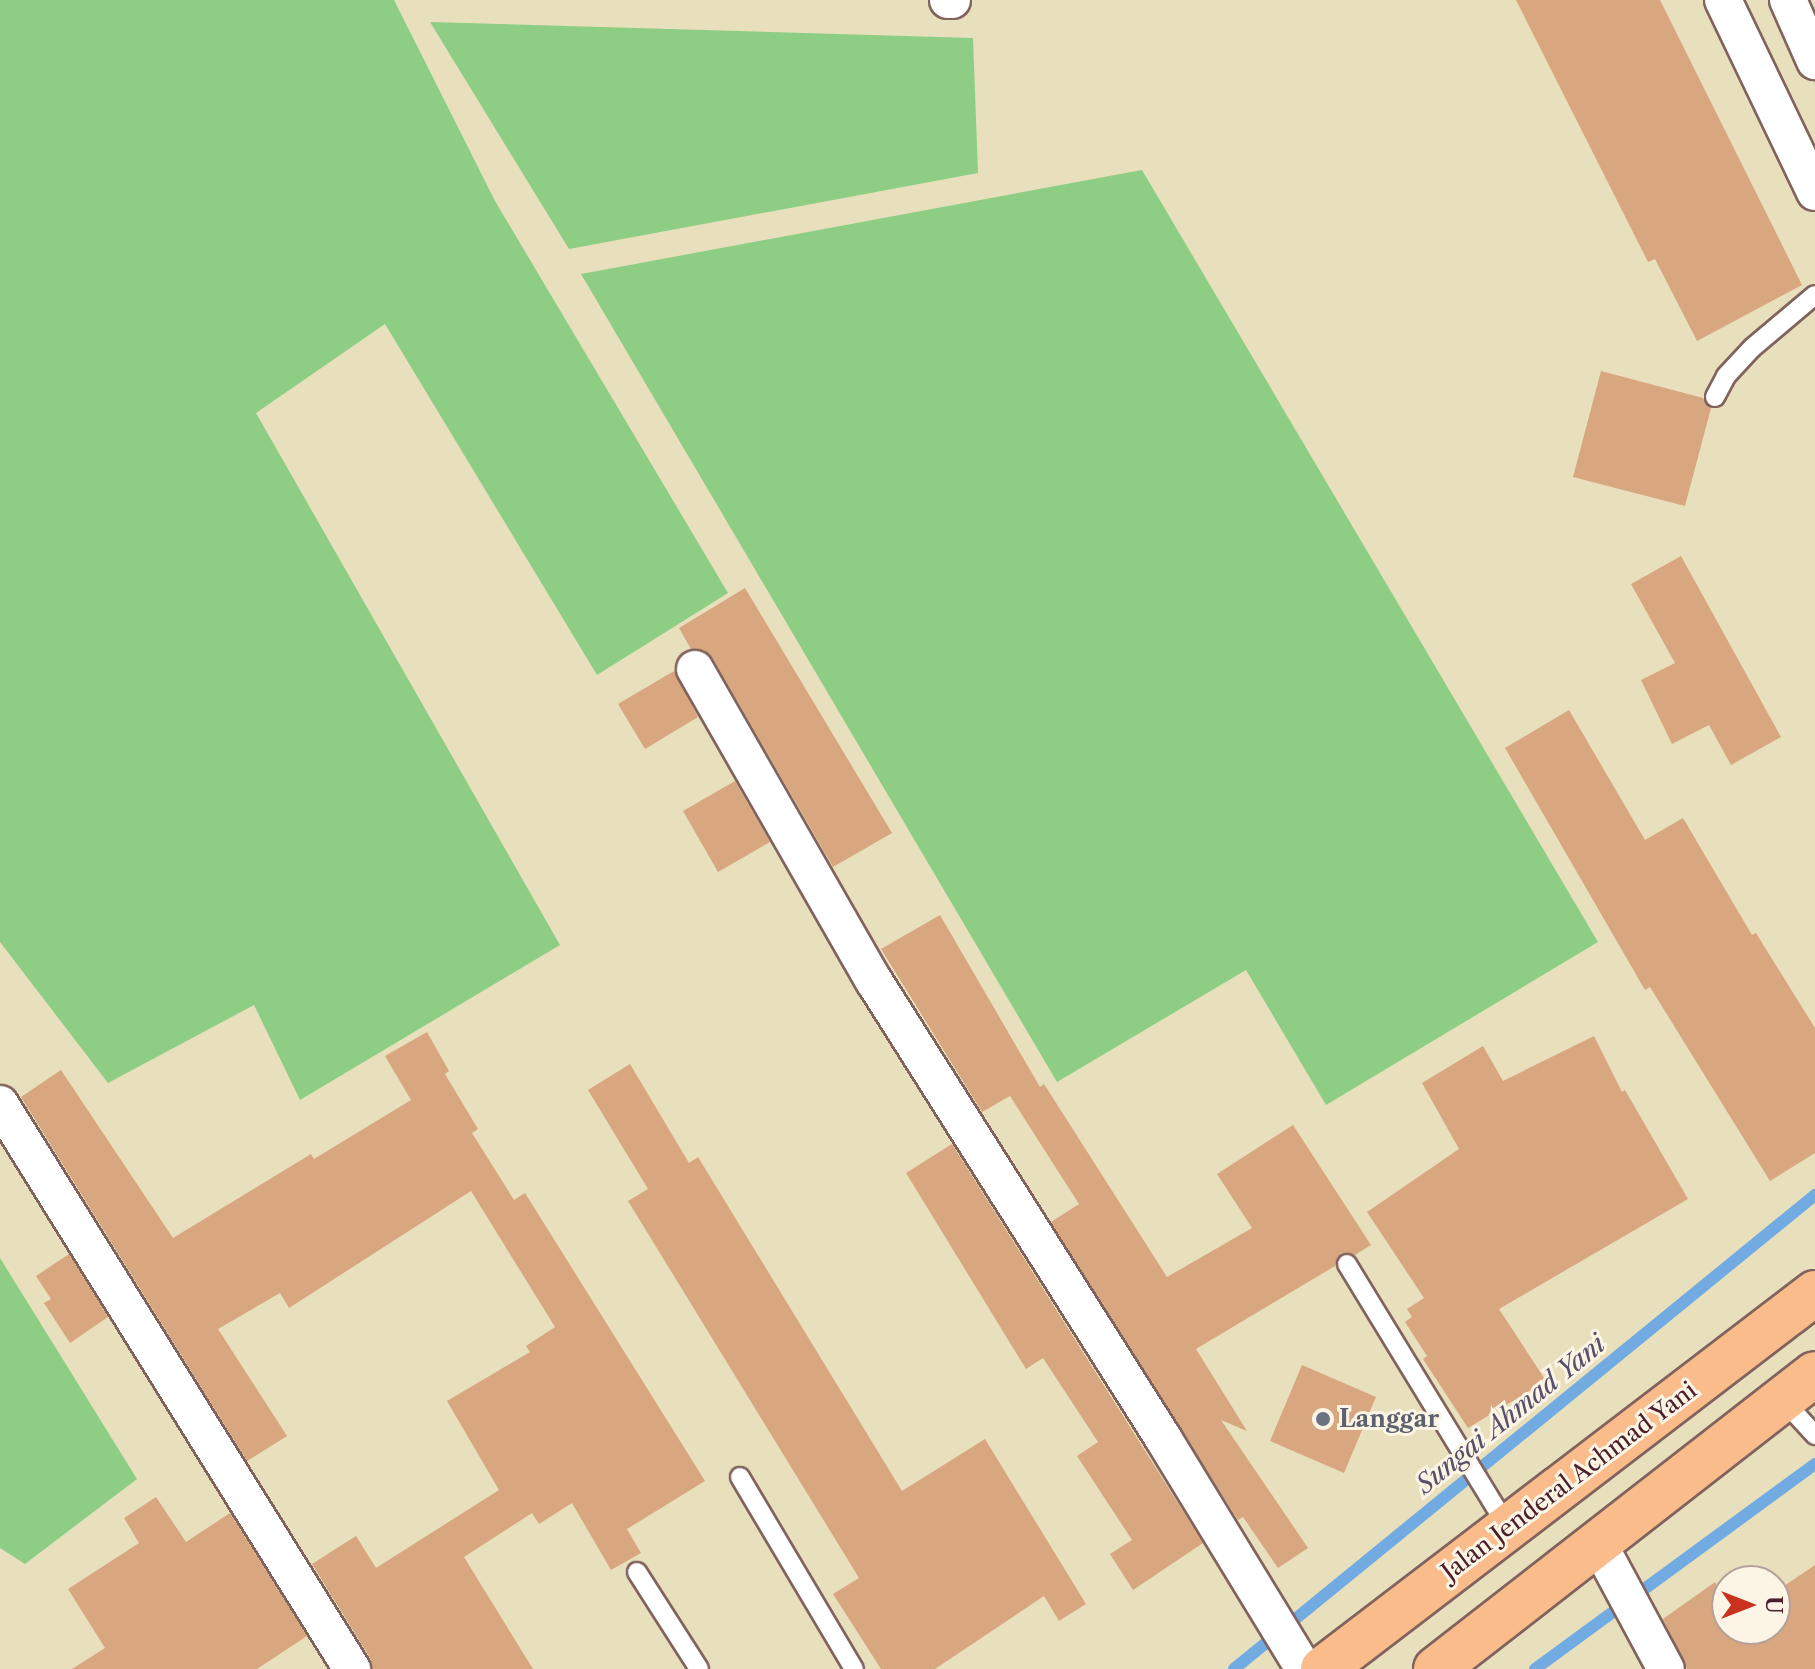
<!DOCTYPE html>
<style>
body{margin:0}
#map{position:relative;width:1815px;height:1669px;overflow:hidden;background:#e8e0bc;font-family:"Libre Caslon Text",serif}
div>[style]{position:absolute}
.green>*{inset:0;background:#8ece84}
.stream>*{height:12px;margin:-6px;padding:0 6px;transform-origin:6px;border-radius:6px;background:#72abe2}
.building>*{inset:0;background:#d8a67f}
.roads{filter:drop-shadow(2px 0 #81635e) drop-shadow(-2px 0 #81635e) drop-shadow(0 2px #81635e) drop-shadow(0 -2px #81635e)}
.service>*{height:18px;margin:-9px;padding:0 9px;transform-origin:9px;border-radius:9px;background:#fff}
.minor>*{height:36px;margin:-18px;padding:0 18px;transform-origin:18px;border-radius:18px;background:#fff}
.trunk>*{height:44px;margin:-22px;padding:0 22px;transform-origin:22px;border-radius:22px;background:#f9bc8a}
.dots>*{width:22px;height:22px;translate:-50% -50%;box-sizing:border-box;border:4px solid #fcf5e5;border-radius:50%}
span{translate:-50% -50%;white-space:nowrap;text-align:center;line-height:1.15;-webkit-text-stroke:6px #fcf5e5;paint-order:stroke}
.worship-label{font-size:24px;color:#5b616d;font-weight:700}
.left{translate:0 -50%;text-align:left}
.street-label{font-size:24px;color:#4a1f2b}
.water-label{font-size:26px;color:#58506b;font-style:italic}
.north{position:absolute;left:1711px;top:1565px;width:80px;height:80px;box-sizing:border-box;background:#fcf5e5;border:2px solid #b59f9b;border-radius:50%;rotate:90deg;font-size:22px;font-weight:700;line-height:32px;text-align:center;color:#4a1f2b}
.north::after{content:'';display:block;margin:auto;width:28px;height:36px;background:#c8321e;clip-path:polygon(50% 0,100% 100%,50% 72%,0 100%)}
</style>
<div id="map">
<div class="green">
<i style="clip-path:polygon(0 0,394px 0,495px 201px,728px 593px,597px 675px,385px 324px,256px 413px,560px 945px,300px 1100px,254px 1005px,108px 1083px,0 942px)"></i>
<i style="clip-path:polygon(430px 22px,973px 38px,978px 173px,569px 249px)"></i>
<i style="clip-path:polygon(1142px 170px,1598px 942px,1326px 1105px,1246px 970px,1057px 1082px,581px 274px)"></i>
<i style="clip-path:polygon(0 1258px,137px 1479px,25px 1564px,0 1548px)"></i>
</div>
<div class="stream">
<i style="left:1234px;top:1669px;width:750px;rotate:-39.21deg"></i>
<i style="left:1535px;top:1669px;width:347px;rotate:-36.2deg"></i>
</div>
<div class="building">
<i style="clip-path:polygon(1516px 0,1660px 0,1802px 285px,1697px 341px,1655px 259px,1648px 262px)"></i>
<i style="clip-path:polygon(1601px 371px,1703px 398px,1711px 408px,1685px 506px,1573px 477px)"></i>
<i style="clip-path:polygon(1681px 556px,1781px 737px,1731px 765px,1709px 725px,1672px 744px,1641px 680px,1675px 663px,1631px 584px)"></i>
<i style="clip-path:polygon(745px 588px,892px 833px,833px 867px,713px 659px,705px 651px,691px 649px,679px 628px)"></i>
<i style="clip-path:polygon(674px 671px,698px 717px,645px 749px,618px 704px)"></i>
<i style="clip-path:polygon(1569px 710px,1645px 840px,1683px 818px,1752px 935px,1756px 933px,1815px 1028px,1815px 1153px,1770px 1181px,1650px 987px,1645px 990px,1505px 748px)"></i>
<i style="clip-path:polygon(735px 781px,770px 842px,718px 872px,683px 811px)"></i>
<i style="clip-path:polygon(940px 915px,1040px 1087px,1044px 1084px,1167px 1277px,1252px 1228px,1217px 1174px,1293px 1125px,1371px 1245px,1355px 1255px,1341px 1253px,1335px 1266px,1196px 1349px,1247px 1431px,1221px 1420px,1308px 1548px,1278px 1568px,1243px 1517px,1238px 1520px,1051px 1222px,1079px 1204px,1010px 1096px,982px 1112px,881px 949px)"></i>
<i style="clip-path:polygon(427px 1032px,449px 1071px,445px 1074px,478px 1129px,472px 1133px,514px 1200px,525px 1193px,705px 1481px,627px 1529px,641px 1553px,611px 1570px,572px 1503px,539px 1524px,532px 1513px,464px 1557px,533px 1669px,373px 1669px,370px 1658px,312px 1564px,356px 1536px,376px 1568px,499px 1490px,447px 1401px,530px 1352px,526px 1346px,555px 1327px,471px 1191px,289px 1308px,280px 1293px,218px 1329px,287px 1436px,247px 1461px,21px 1097px,61px 1070px,173px 1238px,311px 1154px,314px 1159px,411px 1100px,385px 1056px)"></i>
<i style="clip-path:polygon(1594px 1036px,1622px 1092px,1625px 1090px,1688px 1199px,1499px 1309px,1546px 1381px,1468px 1428px,1423px 1359px,1427px 1356px,1405px 1322px,1412px 1317px,1407px 1309px,1424px 1298px,1367px 1212px,1459px 1149px,1422px 1083px,1483px 1046px,1503px 1081px)"></i>
<i style="clip-path:polygon(630px 1064px,689px 1163px,698px 1157px,902px 1491px,985px 1439px,1086px 1604px,1059px 1621px,1044px 1596px,935px 1669px,881px 1669px,833px 1594px,859px 1578px,628px 1201px,648px 1189px,588px 1090px)"></i>
<i style="clip-path:polygon(952px 1144px,1203px 1543px,1133px 1590px,1110px 1554px,1132px 1540px,1077px 1456px,1098px 1442px,1043px 1358px,1026px 1369px,906px 1173px)"></i>
<i style="clip-path:polygon(69px 1254px,108px 1317px,70px 1343px,44px 1303px,51px 1299px,36px 1276px)"></i>
<i style="clip-path:polygon(1302px 1365px,1376px 1397px,1344px 1473px,1270px 1441px)"></i>
<i style="clip-path:polygon(156px 1497px,186px 1542px,230px 1513px,307px 1636px,257px 1669px,72px 1669px,105px 1648px,68px 1589px,139px 1543px,124px 1518px)"></i>
<i style="clip-path:polygon(1815px 1565px,1815px 1669px,1687px 1669px,1663px 1619px,1715px 1582px,1727px 1600px,1727px 1629px,1775px 1629px,1775px 1592px)"></i>
</div>
<div class="roads">
<div class="service">
<i style="left:1715px;top:397px;width:24px;rotate:-62deg"></i>
<i style="left:1726px;top:376px;width:38px;rotate:-47deg"></i>
<i style="left:1752px;top:348px;width:82px;rotate:-40.1deg"></i>
<i style="left:1347px;top:1264px;width:309px;rotate:58.6deg"></i>
<i style="left:1782px;top:1399px;width:49px;rotate:47.5deg"></i>
<i style="left:740px;top:1477px;width:223px;rotate:59.3deg"></i>
<i style="left:637px;top:1572px;width:115px;rotate:57.4deg"></i>
</div>
<div class="minor">
<i style="left:948px;top:0;width:4px"></i>
<i style="left:1723px;top:0;width:213px;rotate:64.4deg"></i>
<i style="left:1788px;top:0;width:67px;rotate:66.1deg"></i>
<i style="left:695px;top:669px;width:360px;rotate:60.2deg"></i>
<i style="left:874px;top:981px;width:541px;rotate:57.69deg"></i>
<i style="left:1163px;top:1438px;width:271px;rotate:58.6deg"></i>
<i style="left:0;top:1104px;width:666px;rotate:58.08deg"></i>
<i style="left:1597px;top:1541px;width:145px;rotate:61.7deg"></i>
</div>
<div class="trunk">
<i style="left:1323px;top:1669px;width:619px;rotate:-37.39deg"></i>
<i style="left:1436px;top:1669px;width:480px;rotate:-37.9deg"></i>
</div>
</div>
<div class="dots">
<i style="left:1323px;top:1419px;background:#6b7280"></i>
</div>
<div class="worship-label">
<span class="left" style="left:1339px;top:1419px">Langgar</span>
</div>
<div class="street-label">
<span style="left:1569px;top:1481px;rotate:-37deg">Jalan Jenderal Achmad Yani</span>
</div>
<div class="water-label">
<span style="left:1511px;top:1415px;rotate:-39deg">Sungai Ahmad Yani</span>
</div>
<div class="north">U</div>
</div>
